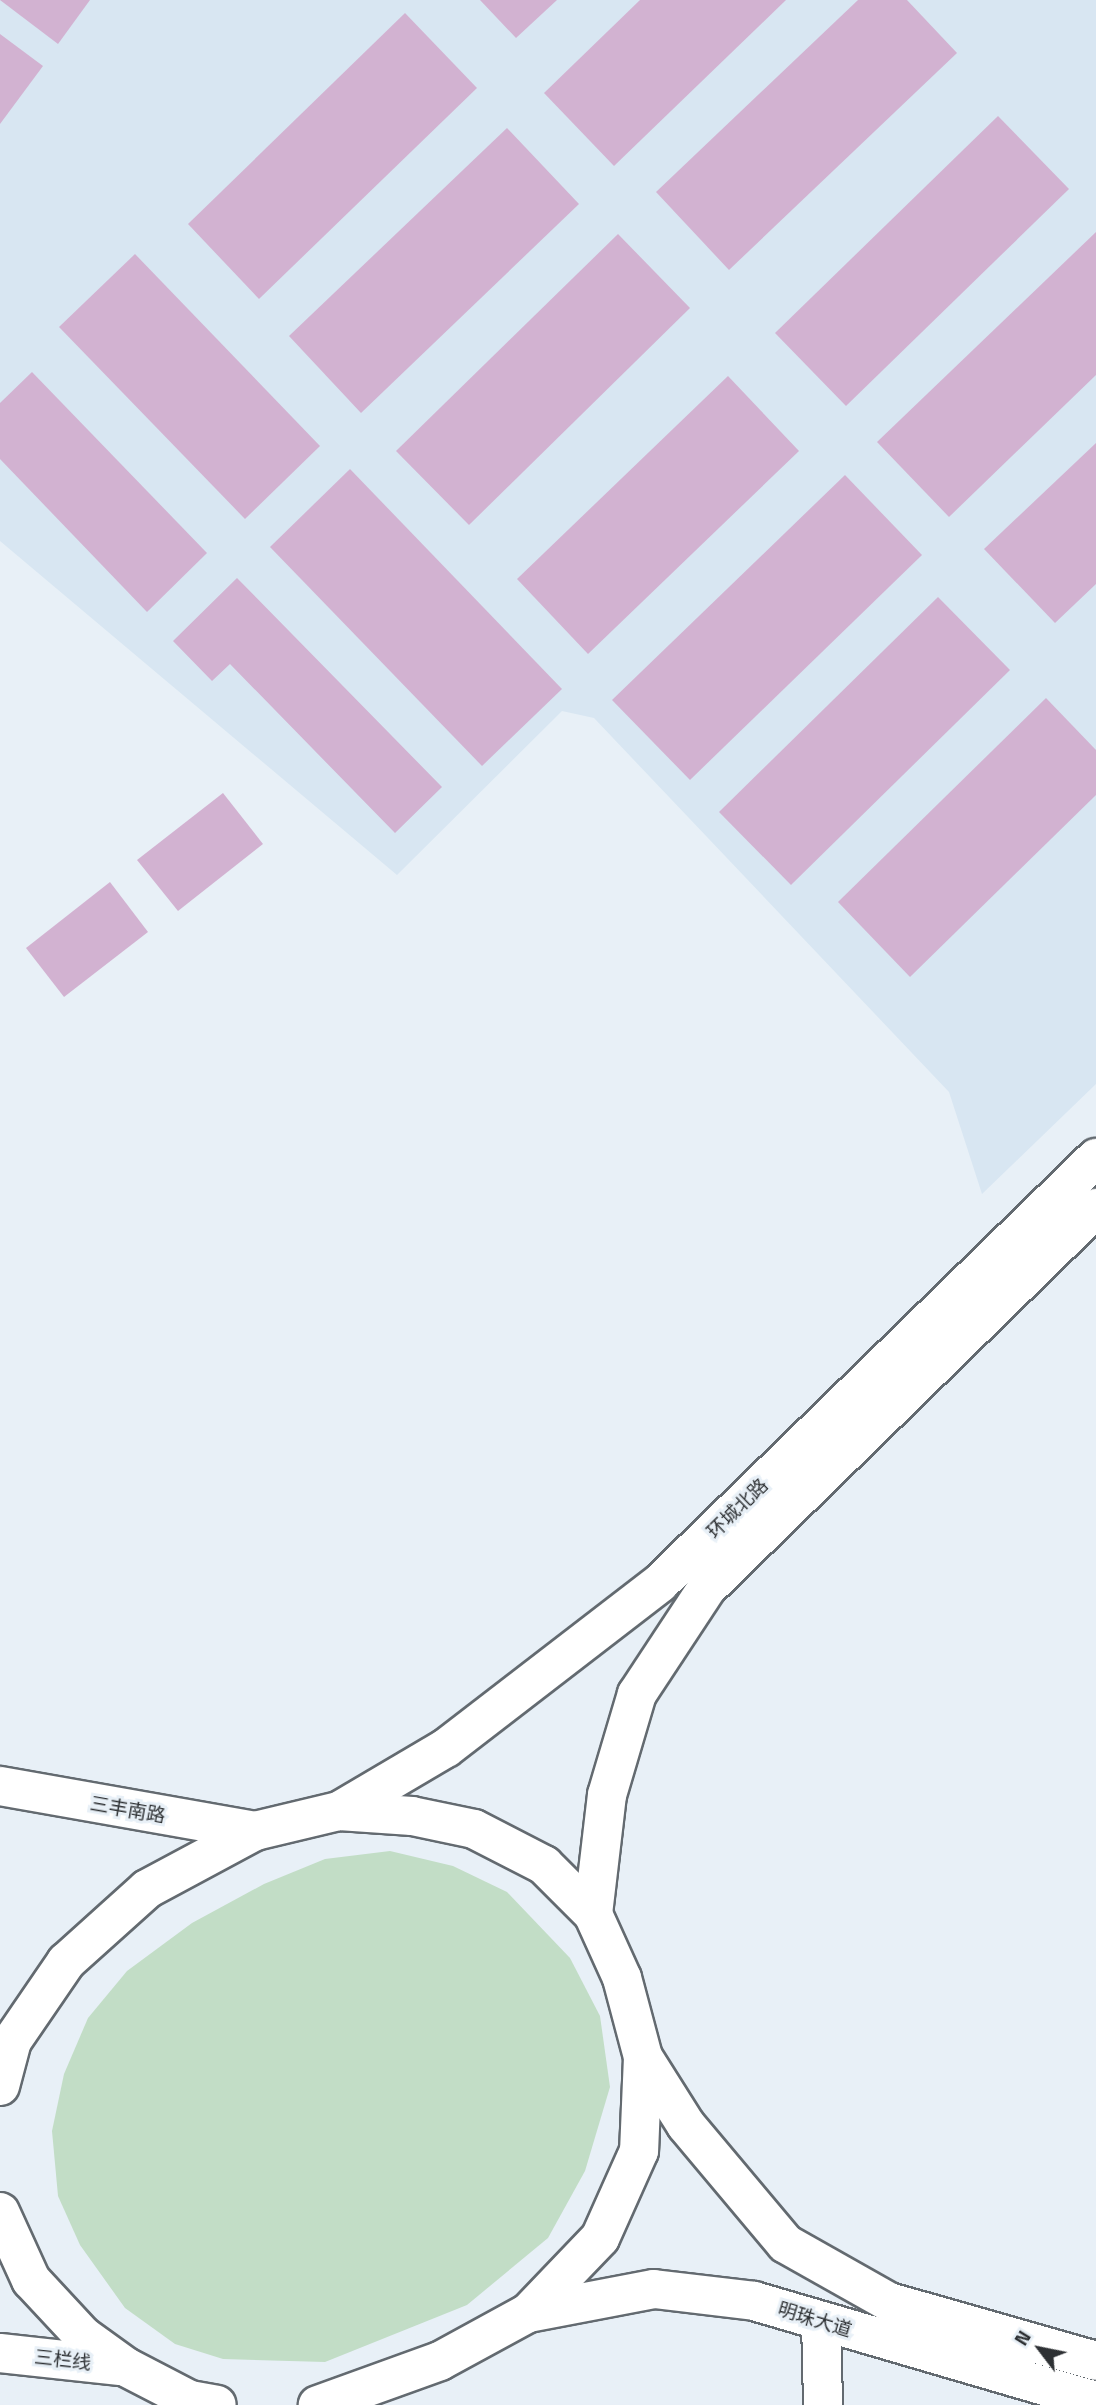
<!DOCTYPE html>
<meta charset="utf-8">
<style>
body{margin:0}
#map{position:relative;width:1096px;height:2405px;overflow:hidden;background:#e8f0f7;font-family:"Titillium Web","Noto Sans SC",sans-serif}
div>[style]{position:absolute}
.built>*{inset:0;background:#d8e6f2}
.green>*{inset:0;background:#c2ddc6}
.building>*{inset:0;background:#d2b2d1}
.roads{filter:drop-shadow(2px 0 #636a70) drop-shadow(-2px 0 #636a70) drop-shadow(0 2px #636a70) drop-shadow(0 -2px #636a70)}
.minor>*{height:38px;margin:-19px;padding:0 19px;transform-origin:19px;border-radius:19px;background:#fff}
.major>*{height:38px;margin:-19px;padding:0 19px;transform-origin:19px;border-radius:19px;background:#fff}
span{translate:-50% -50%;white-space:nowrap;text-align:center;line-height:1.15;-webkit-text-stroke:6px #e8f0f7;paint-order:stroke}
.street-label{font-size:19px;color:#2e3134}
.north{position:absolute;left:1005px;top:2314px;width:70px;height:70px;-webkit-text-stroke:5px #e8f0f7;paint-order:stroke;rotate:302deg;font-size:19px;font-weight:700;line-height:28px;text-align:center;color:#2e3134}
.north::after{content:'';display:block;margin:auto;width:24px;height:32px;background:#2e3134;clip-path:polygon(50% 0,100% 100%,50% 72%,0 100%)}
</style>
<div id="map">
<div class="built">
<i style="clip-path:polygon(0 0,1096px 0,1096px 1084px,982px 1194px,949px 1092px,594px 718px,562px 711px,397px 875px,0 541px)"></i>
</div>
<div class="green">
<i style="clip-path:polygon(390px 1851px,453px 1866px,507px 1892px,570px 1958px,600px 2016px,610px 2087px,585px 2171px,548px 2238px,467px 2305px,325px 2362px,223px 2359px,175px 2344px,125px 2308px,80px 2245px,58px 2196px,52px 2131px,64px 2074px,88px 2018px,127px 1971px,192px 1923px,264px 1884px,325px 1859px)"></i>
</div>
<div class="building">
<i style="clip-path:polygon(0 0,90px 0,58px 44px)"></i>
<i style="clip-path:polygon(480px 0,557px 0,516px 38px)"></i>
<i style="clip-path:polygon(640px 0,786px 0,614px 166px,544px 93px)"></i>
<i style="clip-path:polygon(858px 0,907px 0,957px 53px,729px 270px,656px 192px)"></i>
<i style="clip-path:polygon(405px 13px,477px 88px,259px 299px,188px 224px)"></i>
<i style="clip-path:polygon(0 34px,43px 66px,0 124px)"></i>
<i style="clip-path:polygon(998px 116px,1069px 189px,846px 406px,775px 333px)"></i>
<i style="clip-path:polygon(507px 128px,579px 204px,361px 413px,289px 336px)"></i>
<i style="clip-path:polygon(1096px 232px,1096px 375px,949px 517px,877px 442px)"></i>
<i style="clip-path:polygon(618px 234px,690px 308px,469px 525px,396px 451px)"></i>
<i style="clip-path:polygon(135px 254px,320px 446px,245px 519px,59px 327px)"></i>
<i style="clip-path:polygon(32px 372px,207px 553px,147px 612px,0 459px,0 403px)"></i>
<i style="clip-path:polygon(728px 376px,799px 451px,588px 654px,517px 579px)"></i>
<i style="clip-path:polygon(1096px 443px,1096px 584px,1055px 623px,984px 549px)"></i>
<i style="clip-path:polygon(350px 469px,562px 689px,482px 766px,270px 547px)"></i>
<i style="clip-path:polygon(845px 475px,922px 555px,690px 780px,612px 700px)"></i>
<i style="clip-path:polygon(237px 578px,442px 787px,395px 833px,230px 664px,212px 681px,173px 641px)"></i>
<i style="clip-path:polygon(938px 597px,1010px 670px,791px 885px,719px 812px)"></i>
<i style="clip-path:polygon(1046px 698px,1096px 750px,1096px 795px,910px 977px,838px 902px)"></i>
<i style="clip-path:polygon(223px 793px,263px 844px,178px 911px,137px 860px)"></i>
<i style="clip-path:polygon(110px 882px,148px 932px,64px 997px,26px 948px)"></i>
</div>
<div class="roads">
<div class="minor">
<i style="left:821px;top:2321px;width:84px;rotate:88.6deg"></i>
</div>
<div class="major">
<i style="left:0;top:1786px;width:259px;rotate:10deg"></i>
<i style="left:339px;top:1811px;width:124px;rotate:-30.5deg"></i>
<i style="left:446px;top:1748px;width:270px;rotate:-37.6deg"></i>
<i style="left:660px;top:1583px;width:609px;rotate:-44.27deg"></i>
<i style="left:593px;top:1914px;width:120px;rotate:-83.3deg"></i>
<i style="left:607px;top:1795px;width:105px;rotate:-73.5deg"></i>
<i style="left:637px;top:1694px;width:127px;rotate:-56.6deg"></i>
<i style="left:707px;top:1588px;width:544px;rotate:-44.33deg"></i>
<i style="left:643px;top:2057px;width:80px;rotate:57.7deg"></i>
<i style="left:686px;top:2125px;width:155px;rotate:50deg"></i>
<i style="left:786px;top:2244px;width:118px;rotate:29.4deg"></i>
<i style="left:889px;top:2302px;width:215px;rotate:15.9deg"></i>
<i style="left:0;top:2086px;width:47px;rotate:-75.1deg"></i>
<i style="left:12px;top:2041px;width:96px;rotate:-55.6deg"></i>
<i style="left:66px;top:1962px;width:109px;rotate:-42deg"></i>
<i style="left:147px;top:1889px;width:123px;rotate:-28.2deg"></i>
<i style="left:255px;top:1831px;width:86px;rotate:-13.4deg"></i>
<i style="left:339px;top:1811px;width:73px;rotate:3.9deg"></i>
<i style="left:412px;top:1816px;width:63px;rotate:11.8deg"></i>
<i style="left:474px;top:1829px;width:79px;rotate:27.2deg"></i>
<i style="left:544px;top:1865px;width:69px;rotate:45deg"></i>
<i style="left:593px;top:1914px;width:70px;rotate:65.6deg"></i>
<i style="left:622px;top:1978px;width:82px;rotate:75.1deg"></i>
<i style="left:643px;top:2057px;width:94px;rotate:92.4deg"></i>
<i style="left:639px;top:2151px;width:95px;rotate:114.1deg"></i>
<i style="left:600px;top:2238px;width:104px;rotate:133.8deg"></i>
<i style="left:528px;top:2313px;width:100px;rotate:151.4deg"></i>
<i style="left:440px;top:2361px;width:130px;rotate:160.2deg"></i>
<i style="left:0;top:2212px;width:75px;rotate:65.5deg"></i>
<i style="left:31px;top:2280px;width:76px;rotate:47.1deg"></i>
<i style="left:83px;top:2336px;width:53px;rotate:35.8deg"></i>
<i style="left:126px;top:2367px;width:72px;rotate:27.3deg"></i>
<i style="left:190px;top:2400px;width:27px;rotate:10deg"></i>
<i style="left:528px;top:2313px;width:128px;rotate:-10.8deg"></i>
<i style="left:654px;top:2289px;width:101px;rotate:6.8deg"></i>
<i style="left:754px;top:2301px;width:356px;rotate:16.3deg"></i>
<i style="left:0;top:2353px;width:121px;rotate:6.2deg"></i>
</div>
</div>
<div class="street-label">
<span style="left:737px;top:1508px;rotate:-44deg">环城北路</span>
<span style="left:128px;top:1809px;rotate:10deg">三丰南路</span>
<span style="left:815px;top:2319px;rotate:17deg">明珠大道</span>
<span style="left:63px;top:2359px;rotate:6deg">三栏线</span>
</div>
<div class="north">N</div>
</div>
